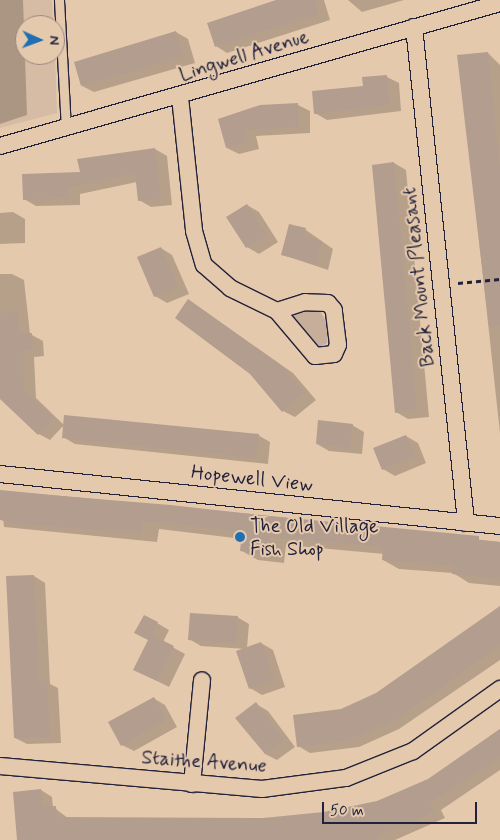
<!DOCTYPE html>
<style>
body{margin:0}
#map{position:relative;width:500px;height:840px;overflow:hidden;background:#e5c9ad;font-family:Mynerve,sans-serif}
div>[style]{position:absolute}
.built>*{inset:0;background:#d6bca4}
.green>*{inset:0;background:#c6ae9a}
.shadow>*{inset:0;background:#0003}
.building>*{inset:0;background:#b29d8f}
.path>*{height:3px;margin-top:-1.5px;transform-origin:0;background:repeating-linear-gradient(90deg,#22223b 0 5px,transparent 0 9px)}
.roads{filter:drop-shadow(1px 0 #22223b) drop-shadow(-1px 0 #22223b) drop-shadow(0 1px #22223b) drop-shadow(0 -1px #22223b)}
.service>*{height:9px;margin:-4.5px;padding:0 4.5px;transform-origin:4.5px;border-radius:4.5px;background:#e5c9ad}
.minor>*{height:16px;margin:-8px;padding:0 8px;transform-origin:8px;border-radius:8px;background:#e5c9ad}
.dots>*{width:14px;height:14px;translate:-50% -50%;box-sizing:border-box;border:2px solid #e5c9ad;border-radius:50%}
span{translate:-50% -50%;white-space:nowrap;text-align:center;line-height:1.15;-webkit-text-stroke:4px #e5c9ad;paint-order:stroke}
.street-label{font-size:20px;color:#22223b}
.poi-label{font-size:20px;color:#22223b}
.left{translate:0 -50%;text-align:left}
.north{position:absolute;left:15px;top:15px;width:50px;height:50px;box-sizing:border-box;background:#e5c9ad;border:1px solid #97867f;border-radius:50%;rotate:92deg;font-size:14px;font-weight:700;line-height:20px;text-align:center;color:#22223b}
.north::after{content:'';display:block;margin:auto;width:18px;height:22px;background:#1f6fb2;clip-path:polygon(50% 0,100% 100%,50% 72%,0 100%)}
.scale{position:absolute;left:322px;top:802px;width:155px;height:22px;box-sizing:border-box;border:2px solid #22223b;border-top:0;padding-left:6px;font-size:15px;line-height:18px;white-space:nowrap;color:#22223b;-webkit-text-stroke:4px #e5c9ad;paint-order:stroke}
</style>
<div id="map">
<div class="built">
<i style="clip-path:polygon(0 0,52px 0,53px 25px,25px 25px,25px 55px,55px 55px,57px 113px,0 128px)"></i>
</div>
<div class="green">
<i style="clip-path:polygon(319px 309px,329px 327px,327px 343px,320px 347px,292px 315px)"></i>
</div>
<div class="shadow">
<i style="clip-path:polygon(0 0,23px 0,27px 115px,0 124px)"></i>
<i style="clip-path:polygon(284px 0,324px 0,330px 20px,227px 53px,216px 46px)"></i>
<i style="clip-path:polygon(348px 0,404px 0,362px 12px)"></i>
<i style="clip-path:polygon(176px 32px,188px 39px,195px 63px,94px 92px,82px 86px)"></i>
<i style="clip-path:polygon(488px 53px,500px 65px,500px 433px,459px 56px)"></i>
<i style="clip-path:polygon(387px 77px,399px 83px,401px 111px,327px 120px,315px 113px)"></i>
<i style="clip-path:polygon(298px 105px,310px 111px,310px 133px,256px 136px,259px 149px,239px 154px,227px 148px,219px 119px)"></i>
<i style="clip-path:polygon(155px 149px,167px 156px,172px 205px,151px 207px,139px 200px,137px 182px,80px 194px,80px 205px,36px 206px,24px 199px,82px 173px,79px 160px)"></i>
<i style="clip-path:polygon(394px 163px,406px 170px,429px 417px,408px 419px,396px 412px)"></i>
<i style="clip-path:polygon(247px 205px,259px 212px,278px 242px,259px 254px,247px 247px,228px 218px)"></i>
<i style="clip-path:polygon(13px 212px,25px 219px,25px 243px,0 244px,0 213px)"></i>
<i style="clip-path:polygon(290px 226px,306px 230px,333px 249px,328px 270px,283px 255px)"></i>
<i style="clip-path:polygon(161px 248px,172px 255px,189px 294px,167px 303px,155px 296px)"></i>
<i style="clip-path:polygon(0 274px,12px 274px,24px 280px,30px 334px,43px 341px,44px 356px,34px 357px,36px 398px,64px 425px,258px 435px,270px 442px,268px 464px,75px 444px,63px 437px,64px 425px,50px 440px,39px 434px,0 397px)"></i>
<i style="clip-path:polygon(189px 301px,293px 373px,316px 400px,295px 417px,283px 411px)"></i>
<i style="clip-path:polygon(352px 425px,364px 432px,362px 454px,329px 451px,317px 444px)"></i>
<i style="clip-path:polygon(406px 436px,418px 443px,426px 463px,395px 476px,383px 469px)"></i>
<i style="clip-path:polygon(0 491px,171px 505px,500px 542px,500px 586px,469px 583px,453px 573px,399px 569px,383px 560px,384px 554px,286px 545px,284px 563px,258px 560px,242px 551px,243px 539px,159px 529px,157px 542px,4px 527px)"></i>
<i style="clip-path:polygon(34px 576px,45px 583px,50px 684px,58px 688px,61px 743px,27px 744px,15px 738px)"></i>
<i style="clip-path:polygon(500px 607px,500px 660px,399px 729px,359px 747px,310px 753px,298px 746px,341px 710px,377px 695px)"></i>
<i style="clip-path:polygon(237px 617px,249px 624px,247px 648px,261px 643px,273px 650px,285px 687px,262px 695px,250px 688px,246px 649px,201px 646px,189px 639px)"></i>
<i style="clip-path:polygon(157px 623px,169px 630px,163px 642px,185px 654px,169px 687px,147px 676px,149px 640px)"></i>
<i style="clip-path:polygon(153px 698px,165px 705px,177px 727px,134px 751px,122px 745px)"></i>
<i style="clip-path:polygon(256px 704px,268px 711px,295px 747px,277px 760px,265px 754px)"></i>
<i style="clip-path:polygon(500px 729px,500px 770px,441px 810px,445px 818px,395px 840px,22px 840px,41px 790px,52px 797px,53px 807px,68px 818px,263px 819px,324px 813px,377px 802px,428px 780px)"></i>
</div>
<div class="building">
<i style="clip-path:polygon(276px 0,315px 0,318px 14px,215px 47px,207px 23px)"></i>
<i style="clip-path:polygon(176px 31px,183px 57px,81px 86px,74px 62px)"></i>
<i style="clip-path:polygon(488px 52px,500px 170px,500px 326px,489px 327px,457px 55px)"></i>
<i style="clip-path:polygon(387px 75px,389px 105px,314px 114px,312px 91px,363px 86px,362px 77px)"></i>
<i style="clip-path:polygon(298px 103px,299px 127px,245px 130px,248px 142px,226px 148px,218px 119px,260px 105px)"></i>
<i style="clip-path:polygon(155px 148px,161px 199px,138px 201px,135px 173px,68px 188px,68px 198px,23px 200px,22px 174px,80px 172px,77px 159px)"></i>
<i style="clip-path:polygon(394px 162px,417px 410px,395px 413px,372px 165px)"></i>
<i style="clip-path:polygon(247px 204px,267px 235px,246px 248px,226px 217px)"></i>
<i style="clip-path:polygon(289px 224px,306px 228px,304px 237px,322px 241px,316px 264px,281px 255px)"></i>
<i style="clip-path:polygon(161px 247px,178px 287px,154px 297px,137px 257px)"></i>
<i style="clip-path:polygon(188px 299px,281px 365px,305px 392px,282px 412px,250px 374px,175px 318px)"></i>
<i style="clip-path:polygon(18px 312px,19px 334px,32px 333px,33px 350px,23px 350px,24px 391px,54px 418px,38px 435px,0 399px,0 313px)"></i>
<i style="clip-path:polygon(64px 415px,259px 434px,256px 458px,62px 438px)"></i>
<i style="clip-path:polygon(318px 420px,353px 424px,350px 448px,316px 444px)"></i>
<i style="clip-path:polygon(406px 435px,415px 456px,382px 470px,373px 448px)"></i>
<i style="clip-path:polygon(0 490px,479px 536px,479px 540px,500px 542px,500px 579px,452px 574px,453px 566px,382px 560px,383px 547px,270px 537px,268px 554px,240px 551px,242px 532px,143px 521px,141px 533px,19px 524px,0 520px)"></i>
<i style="clip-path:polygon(34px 575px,39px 681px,47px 680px,50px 737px,14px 738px,6px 576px)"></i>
<i style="clip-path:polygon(500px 606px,500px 645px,450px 681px,397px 719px,346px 741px,297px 747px,293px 715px,341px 709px,376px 693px)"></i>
<i style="clip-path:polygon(190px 613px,238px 616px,236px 643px,188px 640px)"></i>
<i style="clip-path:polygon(144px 615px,158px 622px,152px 635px,174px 646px,157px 681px,133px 670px,148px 640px,134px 633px)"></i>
<i style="clip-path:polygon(261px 642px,274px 680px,249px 689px,236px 651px)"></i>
<i style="clip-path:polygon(154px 697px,166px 720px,121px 746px,108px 722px)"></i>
<i style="clip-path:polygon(256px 702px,284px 740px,265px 754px,235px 718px)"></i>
<i style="clip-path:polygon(500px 729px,500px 758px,430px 803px,434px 812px,378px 836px,379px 840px,17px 840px,13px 792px,41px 789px,43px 807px,56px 806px,57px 817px,263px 818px,324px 812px,377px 801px,428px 779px)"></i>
</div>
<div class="path">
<i style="left:458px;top:283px;width:42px;rotate:-5.4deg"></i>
</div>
<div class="roads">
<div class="service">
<i style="left:59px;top:0;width:128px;rotate:86.9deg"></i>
</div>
<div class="minor">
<i style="left:414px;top:27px;width:499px;rotate:84deg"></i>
<i style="left:180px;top:97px;width:135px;rotate:84deg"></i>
<i style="left:194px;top:231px;width:35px;rotate:74deg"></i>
<i style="left:204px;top:265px;width:35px;rotate:41deg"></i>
<i style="left:230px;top:288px;width:52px;rotate:26.1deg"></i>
<i style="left:277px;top:311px;width:59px;rotate:49.8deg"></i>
<i style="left:315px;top:356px;width:19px;rotate:-6deg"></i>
<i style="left:334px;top:354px;width:10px;rotate:-66deg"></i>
<i style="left:338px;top:345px;width:35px;rotate:-97deg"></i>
<i style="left:334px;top:310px;width:9px;rotate:-131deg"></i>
<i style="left:328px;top:303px;width:23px;rotate:-178deg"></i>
<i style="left:305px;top:302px;width:29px;rotate:162deg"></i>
<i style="left:0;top:146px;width:520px;rotate:-15.96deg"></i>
<i style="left:0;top:474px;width:503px;rotate:5.94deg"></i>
<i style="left:0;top:766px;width:263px;rotate:5deg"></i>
<i style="left:262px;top:789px;width:85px;rotate:-7.5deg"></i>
<i style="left:346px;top:778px;width:72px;rotate:-21.9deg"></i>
<i style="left:413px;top:751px;width:107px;rotate:-35.5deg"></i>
<i style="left:192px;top:784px;width:104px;rotate:-84.5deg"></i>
</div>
</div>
<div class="dots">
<i style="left:240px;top:537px;background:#1f6fb2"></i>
</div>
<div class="street-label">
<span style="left:244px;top:56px;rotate:-17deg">Lingwell Avenue</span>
<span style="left:419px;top:277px;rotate:-96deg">Back Mount Pleasant</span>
<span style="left:252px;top:479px;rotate:6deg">Hopewell View</span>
<span style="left:204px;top:762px;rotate:4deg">Staithe Avenue</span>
</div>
<div class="poi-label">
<span class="left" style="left:250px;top:538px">The Old Village<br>Fish Shop</span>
</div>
<div class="north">N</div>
<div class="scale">50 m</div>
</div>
